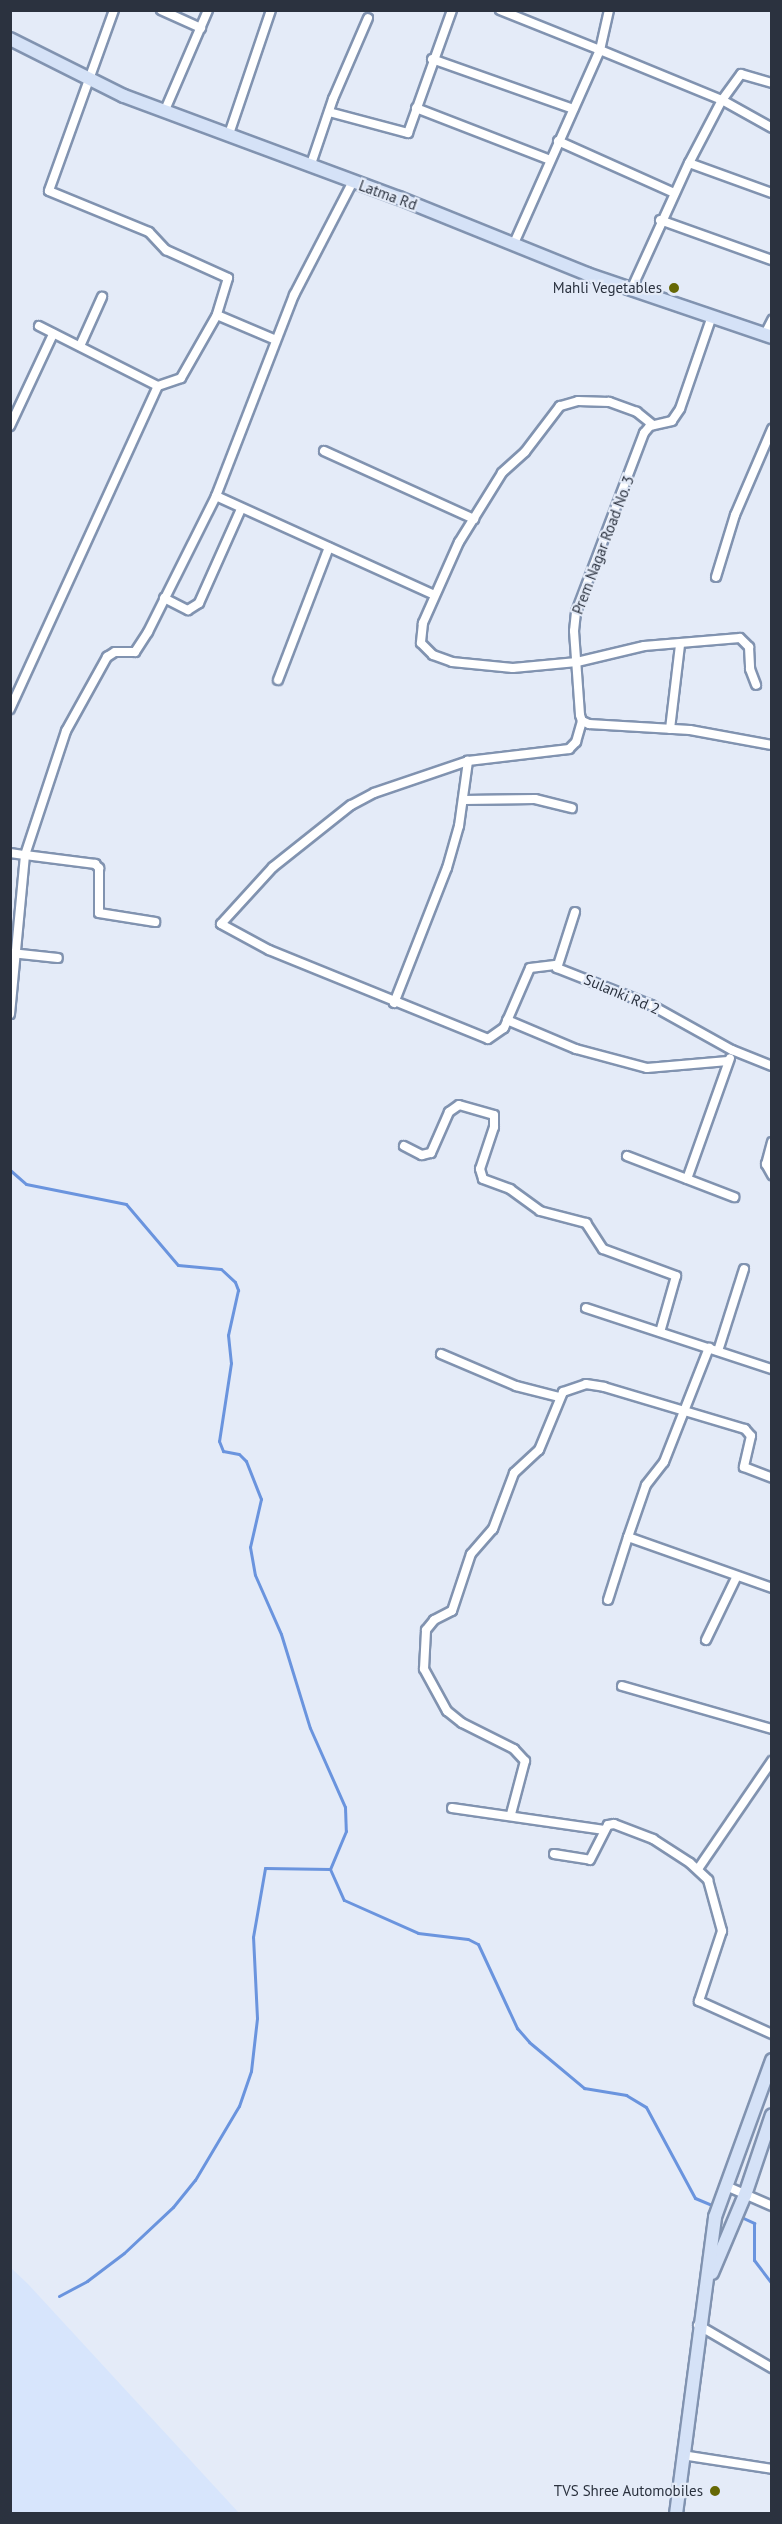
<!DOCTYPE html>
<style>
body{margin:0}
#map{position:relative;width:782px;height:2524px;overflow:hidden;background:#e4ebf8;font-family:"PT Sans",sans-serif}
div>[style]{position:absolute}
.built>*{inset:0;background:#d7e5fc}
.stream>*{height:3px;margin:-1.5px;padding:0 1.5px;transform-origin:1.5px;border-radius:1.5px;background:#6a94de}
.roads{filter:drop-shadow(2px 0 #8193b0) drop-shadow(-2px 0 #8193b0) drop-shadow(0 2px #8193b0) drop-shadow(0 -2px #8193b0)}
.street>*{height:8px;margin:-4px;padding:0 4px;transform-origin:4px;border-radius:4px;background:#fff}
.secondary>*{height:12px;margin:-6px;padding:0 6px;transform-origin:6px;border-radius:6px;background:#d5e2f7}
.dots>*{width:16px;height:16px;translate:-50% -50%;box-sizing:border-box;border:3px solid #e4ebf8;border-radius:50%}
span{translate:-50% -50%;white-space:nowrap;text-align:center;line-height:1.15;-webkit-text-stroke:4.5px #e4ebf8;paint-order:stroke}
.street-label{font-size:15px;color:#2b323f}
.poi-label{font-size:15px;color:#2b323f}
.right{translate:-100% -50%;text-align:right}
.frame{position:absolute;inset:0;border:12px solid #2b323f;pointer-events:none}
</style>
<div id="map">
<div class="built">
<i style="clip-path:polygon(11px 2268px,28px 2284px,239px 2513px,11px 2513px)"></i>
</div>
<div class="stream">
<i style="left:10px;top:1170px;width:21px;rotate:41deg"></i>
<i style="left:26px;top:1184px;width:102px;rotate:11.3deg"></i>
<i style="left:126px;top:1204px;width:80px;rotate:49.6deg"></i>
<i style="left:178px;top:1265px;width:43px;rotate:5.3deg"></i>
<i style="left:221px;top:1269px;width:19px;rotate:43deg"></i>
<i style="left:235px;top:1282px;width:9px;rotate:69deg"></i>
<i style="left:238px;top:1290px;width:46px;rotate:102.5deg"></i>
<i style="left:228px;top:1335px;width:28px;rotate:84deg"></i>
<i style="left:231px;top:1363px;width:79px;rotate:98.7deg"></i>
<i style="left:219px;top:1441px;width:11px;rotate:68deg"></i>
<i style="left:223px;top:1451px;width:16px;rotate:11deg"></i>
<i style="left:239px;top:1454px;width:10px;rotate:45deg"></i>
<i style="left:246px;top:1461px;width:41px;rotate:68.5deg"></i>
<i style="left:261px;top:1499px;width:49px;rotate:102.9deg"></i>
<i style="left:250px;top:1547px;width:28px;rotate:80deg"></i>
<i style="left:255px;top:1575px;width:64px;rotate:66.2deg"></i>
<i style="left:281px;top:1634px;width:98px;rotate:72.9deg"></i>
<i style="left:310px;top:1728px;width:86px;rotate:66.1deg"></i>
<i style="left:345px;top:1807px;width:24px;rotate:88deg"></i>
<i style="left:346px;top:1831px;width:41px;rotate:112.8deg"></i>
<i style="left:330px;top:1869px;width:34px;rotate:66deg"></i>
<i style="left:344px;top:1900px;width:81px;rotate:24deg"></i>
<i style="left:418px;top:1933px;width:50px;rotate:6.8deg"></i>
<i style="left:468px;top:1939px;width:11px;rotate:27deg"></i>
<i style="left:478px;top:1944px;width:93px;rotate:65.1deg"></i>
<i style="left:517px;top:2028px;width:18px;rotate:49deg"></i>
<i style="left:529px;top:2042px;width:72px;rotate:39.9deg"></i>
<i style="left:584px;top:2088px;width:43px;rotate:9.5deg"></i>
<i style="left:626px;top:2095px;width:23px;rotate:31deg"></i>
<i style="left:646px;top:2107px;width:103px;rotate:61.7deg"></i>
<i style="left:695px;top:2198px;width:23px;rotate:23deg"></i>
<i style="left:739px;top:2216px;width:17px;rotate:25deg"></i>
<i style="left:754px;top:2223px;width:37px;rotate:90deg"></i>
<i style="left:754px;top:2260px;width:30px;rotate:53deg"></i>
<i style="left:59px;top:2296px;width:32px;rotate:-28deg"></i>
<i style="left:87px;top:2281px;width:46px;rotate:-37.1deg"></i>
<i style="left:124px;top:2253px;width:67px;rotate:-43.2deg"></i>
<i style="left:173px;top:2207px;width:35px;rotate:-51deg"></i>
<i style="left:195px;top:2180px;width:86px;rotate:-59.3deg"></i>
<i style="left:239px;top:2106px;width:37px;rotate:-71deg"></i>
<i style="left:251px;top:2071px;width:53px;rotate:-83.5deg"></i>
<i style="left:257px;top:2018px;width:81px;rotate:-92.8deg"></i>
<i style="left:253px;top:1937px;width:70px;rotate:-80.1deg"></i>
<i style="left:265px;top:1868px;width:65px;rotate:0.9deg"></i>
</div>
<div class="roads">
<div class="street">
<i style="left:114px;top:10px;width:192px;rotate:109.8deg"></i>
<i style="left:49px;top:191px;width:108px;rotate:22.3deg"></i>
<i style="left:149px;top:232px;width:25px;rotate:47deg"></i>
<i style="left:166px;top:250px;width:68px;rotate:24.3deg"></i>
<i style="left:228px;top:278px;width:39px;rotate:107deg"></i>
<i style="left:161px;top:10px;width:44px;rotate:24.2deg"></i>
<i style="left:500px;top:10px;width:108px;rotate:21.8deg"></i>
<i style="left:600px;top:50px;width:211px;rotate:114deg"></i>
<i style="left:609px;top:10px;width:41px;rotate:102.7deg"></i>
<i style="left:600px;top:50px;width:132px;rotate:22.3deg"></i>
<i style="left:722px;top:100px;width:71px;rotate:117.6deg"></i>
<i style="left:689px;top:163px;width:88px;rotate:19.9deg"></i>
<i style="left:432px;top:59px;width:150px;rotate:19.5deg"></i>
<i style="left:772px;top:83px;width:32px;rotate:-164deg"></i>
<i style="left:741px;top:74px;width:32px;rotate:126deg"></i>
<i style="left:722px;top:100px;width:57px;rotate:29.2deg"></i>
<i style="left:416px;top:108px;width:144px;rotate:21.2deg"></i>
<i style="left:165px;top:110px;width:109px;rotate:-66.7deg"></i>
<i style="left:329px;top:112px;width:82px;rotate:14.9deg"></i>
<i style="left:408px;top:133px;width:131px;rotate:-70.3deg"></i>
<i style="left:229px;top:134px;width:131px;rotate:-71.3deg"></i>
<i style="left:558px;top:141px;width:127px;rotate:24.1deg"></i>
<i style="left:311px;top:164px;width:69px;rotate:-71.3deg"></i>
<i style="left:333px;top:99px;width:88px;rotate:-66.6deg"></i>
<i style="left:660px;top:220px;width:119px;rotate:19.7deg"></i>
<i style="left:631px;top:290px;width:140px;rotate:-65.5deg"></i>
<i style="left:712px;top:316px;width:98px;rotate:109deg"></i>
<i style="left:680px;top:409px;width:14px;rotate:124deg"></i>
<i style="left:672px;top:421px;width:23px;rotate:167deg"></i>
<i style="left:650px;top:426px;width:9px;rotate:131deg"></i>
<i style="left:644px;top:433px;width:191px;rotate:110.8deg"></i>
<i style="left:576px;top:612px;width:19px;rotate:96deg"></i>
<i style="left:574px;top:631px;width:84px;rotate:85.9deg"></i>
<i style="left:580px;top:715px;width:6px;rotate:72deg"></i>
<i style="left:582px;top:721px;width:8px;rotate:23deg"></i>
<i style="left:589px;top:724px;width:101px;rotate:3.4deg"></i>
<i style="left:690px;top:730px;width:83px;rotate:10.4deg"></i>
<i style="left:39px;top:326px;width:133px;rotate:26.8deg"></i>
<i style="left:158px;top:386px;width:24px;rotate:-19deg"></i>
<i style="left:181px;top:378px;width:73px;rotate:-60.3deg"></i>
<i style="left:217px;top:315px;width:64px;rotate:23deg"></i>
<i style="left:765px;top:334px;width:16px;rotate:-63deg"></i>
<i style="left:80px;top:346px;width:54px;rotate:-65.8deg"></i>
<i style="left:653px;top:425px;width:21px;rotate:-141deg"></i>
<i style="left:637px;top:412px;width:30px;rotate:-160deg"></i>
<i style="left:609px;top:402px;width:31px;rotate:-178deg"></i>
<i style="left:578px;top:401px;width:19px;rotate:164deg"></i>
<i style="left:560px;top:406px;width:58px;rotate:127.3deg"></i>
<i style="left:525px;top:452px;width:31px;rotate:138deg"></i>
<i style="left:502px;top:473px;width:81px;rotate:121.9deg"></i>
<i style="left:459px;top:542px;width:89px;rotate:114deg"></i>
<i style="left:423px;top:623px;width:20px;rotate:96deg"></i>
<i style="left:421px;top:643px;width:17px;rotate:45deg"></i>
<i style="left:433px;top:655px;width:20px;rotate:20deg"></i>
<i style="left:452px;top:662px;width:61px;rotate:5.6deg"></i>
<i style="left:513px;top:668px;width:64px;rotate:-5.4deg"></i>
<i style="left:577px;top:662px;width:69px;rotate:-13.4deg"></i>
<i style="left:644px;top:646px;width:96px;rotate:-4.8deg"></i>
<i style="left:740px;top:638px;width:13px;rotate:45deg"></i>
<i style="left:749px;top:647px;width:22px;rotate:87deg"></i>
<i style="left:750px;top:669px;width:17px;rotate:69deg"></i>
<i style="left:10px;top:426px;width:102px;rotate:-64.9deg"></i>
<i style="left:324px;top:451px;width:165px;rotate:24.4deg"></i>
<i style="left:216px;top:496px;width:239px;rotate:24.4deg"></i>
<i style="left:716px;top:577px;width:65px;rotate:-73deg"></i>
<i style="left:735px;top:515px;width:94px;rotate:-66.7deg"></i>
<i style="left:164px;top:598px;width:27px;rotate:27deg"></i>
<i style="left:188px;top:610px;width:13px;rotate:-32deg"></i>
<i style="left:199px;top:603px;width:103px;rotate:-65.9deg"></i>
<i style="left:278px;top:680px;width:142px;rotate:-69deg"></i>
<i style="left:10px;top:709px;width:355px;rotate:-65.4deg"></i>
<i style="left:670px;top:729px;width:85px;rotate:-83.2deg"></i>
<i style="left:468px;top:761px;width:99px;rotate:161.2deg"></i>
<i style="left:374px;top:793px;width:26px;rotate:152deg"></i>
<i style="left:351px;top:805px;width:100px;rotate:141.5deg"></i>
<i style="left:273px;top:867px;width:77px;rotate:132.4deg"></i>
<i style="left:221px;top:924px;width:55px;rotate:28.4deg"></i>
<i style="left:269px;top:950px;width:236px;rotate:22.1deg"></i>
<i style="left:488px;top:1039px;width:19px;rotate:-35deg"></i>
<i style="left:504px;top:1028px;width:65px;rotate:-66.6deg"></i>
<i style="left:530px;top:968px;width:25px;rotate:-7deg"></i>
<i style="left:464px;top:800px;width:71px;rotate:-0.8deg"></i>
<i style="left:535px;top:799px;width:38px;rotate:14deg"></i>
<i style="left:10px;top:853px;width:15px;rotate:8deg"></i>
<i style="left:25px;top:855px;width:131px;rotate:-71.7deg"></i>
<i style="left:66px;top:731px;width:85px;rotate:-61deg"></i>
<i style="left:107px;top:657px;width:9px;rotate:-32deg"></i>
<i style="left:115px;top:652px;width:20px"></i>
<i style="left:135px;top:652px;width:24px;rotate:-57deg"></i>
<i style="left:148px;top:632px;width:152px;rotate:-63.4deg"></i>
<i style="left:216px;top:496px;width:216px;rotate:-68.8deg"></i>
<i style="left:294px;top:295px;width:128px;rotate:-62.6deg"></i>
<i style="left:575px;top:912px;width:59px;rotate:107.8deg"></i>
<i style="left:557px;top:968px;width:101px;rotate:21.5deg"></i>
<i style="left:651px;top:1005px;width:93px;rotate:29.1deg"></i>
<i style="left:732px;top:1050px;width:43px;rotate:21.8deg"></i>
<i style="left:11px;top:953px;width:47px;rotate:6.1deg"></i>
<i style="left:394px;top:1003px;width:145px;rotate:-68.6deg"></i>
<i style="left:447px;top:868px;width:44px;rotate:-74.1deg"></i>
<i style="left:459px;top:826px;width:66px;rotate:-82.1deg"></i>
<i style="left:468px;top:761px;width:102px;rotate:-6.8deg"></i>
<i style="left:569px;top:749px;width:10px;rotate:-45deg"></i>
<i style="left:576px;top:742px;width:22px;rotate:-74deg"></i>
<i style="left:10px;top:1014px;width:160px;rotate:-84.6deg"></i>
<i style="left:25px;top:855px;width:71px;rotate:7.3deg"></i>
<i style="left:95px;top:864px;width:6px;rotate:45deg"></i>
<i style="left:99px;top:868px;width:45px;rotate:90deg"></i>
<i style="left:99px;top:913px;width:57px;rotate:9.1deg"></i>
<i style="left:507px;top:1020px;width:75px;rotate:22.8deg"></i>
<i style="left:576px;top:1049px;width:73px;rotate:15deg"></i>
<i style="left:647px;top:1068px;width:81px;rotate:-4.9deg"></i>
<i style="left:772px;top:1142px;width:23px;rotate:105deg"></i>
<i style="left:766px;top:1164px;width:13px;rotate:61deg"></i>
<i style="left:404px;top:1146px;width:20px;rotate:27deg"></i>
<i style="left:422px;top:1155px;width:9px;rotate:-13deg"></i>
<i style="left:431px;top:1153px;width:45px;rotate:-66.3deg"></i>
<i style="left:449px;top:1112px;width:12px;rotate:-35deg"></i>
<i style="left:459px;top:1105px;width:36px;rotate:16deg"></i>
<i style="left:494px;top:1115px;width:12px;rotate:90deg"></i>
<i style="left:494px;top:1127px;width:44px;rotate:108.4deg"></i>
<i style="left:480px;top:1169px;width:10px;rotate:73deg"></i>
<i style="left:483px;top:1179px;width:29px;rotate:20deg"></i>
<i style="left:510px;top:1189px;width:37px;rotate:36deg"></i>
<i style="left:540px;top:1211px;width:48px;rotate:14.6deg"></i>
<i style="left:586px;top:1223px;width:31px;rotate:57deg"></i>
<i style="left:603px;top:1249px;width:78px;rotate:20.3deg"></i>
<i style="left:676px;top:1276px;width:58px;rotate:105.9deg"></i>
<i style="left:627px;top:1156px;width:115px;rotate:21deg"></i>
<i style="left:687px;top:1179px;width:128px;rotate:-70.4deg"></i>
<i style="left:586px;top:1308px;width:196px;rotate:18.2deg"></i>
<i style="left:718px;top:1351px;width:86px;rotate:-72.4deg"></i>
<i style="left:441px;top:1354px;width:82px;rotate:23.1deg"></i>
<i style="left:516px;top:1386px;width:44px;rotate:14.3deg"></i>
<i style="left:628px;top:1537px;width:55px;rotate:-70.9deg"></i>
<i style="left:646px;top:1485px;width:29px;rotate:-52deg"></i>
<i style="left:664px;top:1462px;width:123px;rotate:-68.5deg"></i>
<i style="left:608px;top:1600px;width:66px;rotate:-72.4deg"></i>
<i style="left:628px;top:1537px;width:153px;rotate:19.5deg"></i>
<i style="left:706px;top:1640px;width:71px;rotate:-64.2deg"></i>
<i style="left:622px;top:1686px;width:156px;rotate:16deg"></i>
<i style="left:452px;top:1808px;width:154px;rotate:8.2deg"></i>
<i style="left:511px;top:1814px;width:55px;rotate:-75.2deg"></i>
<i style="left:525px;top:1761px;width:16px;rotate:-133deg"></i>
<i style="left:514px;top:1749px;width:58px;rotate:-153.4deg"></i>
<i style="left:462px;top:1723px;width:19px;rotate:-141deg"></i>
<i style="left:447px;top:1711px;width:48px;rotate:-118.7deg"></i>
<i style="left:424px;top:1669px;width:39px;rotate:-87deg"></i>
<i style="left:426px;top:1630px;width:13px;rotate:-51deg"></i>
<i style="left:434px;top:1620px;width:20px;rotate:-27deg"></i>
<i style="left:452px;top:1611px;width:60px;rotate:-71.6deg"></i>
<i style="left:471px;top:1554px;width:33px;rotate:-49deg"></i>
<i style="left:493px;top:1529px;width:60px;rotate:-69.4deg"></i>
<i style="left:514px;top:1473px;width:34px;rotate:-43deg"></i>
<i style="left:539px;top:1450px;width:63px;rotate:-67.5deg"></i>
<i style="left:563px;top:1392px;width:24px;rotate:-19deg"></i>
<i style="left:586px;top:1384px;width:18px;rotate:9deg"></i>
<i style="left:604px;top:1387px;width:147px;rotate:16.6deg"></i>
<i style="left:745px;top:1429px;width:9px;rotate:49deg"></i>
<i style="left:751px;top:1436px;width:32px;rotate:103deg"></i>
<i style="left:744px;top:1467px;width:30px;rotate:21deg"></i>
<i style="left:554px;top:1854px;width:36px;rotate:9deg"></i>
<i style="left:590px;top:1860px;width:39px;rotate:-63deg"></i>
<i style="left:608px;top:1825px;width:6px;rotate:-9deg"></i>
<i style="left:614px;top:1824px;width:42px;rotate:21deg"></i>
<i style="left:653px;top:1839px;width:44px;rotate:33deg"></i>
<i style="left:690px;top:1863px;width:25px;rotate:43deg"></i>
<i style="left:708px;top:1880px;width:53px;rotate:74.6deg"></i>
<i style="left:722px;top:1931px;width:74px;rotate:108.2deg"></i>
<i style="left:699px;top:2001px;width:80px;rotate:24.3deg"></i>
<i style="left:698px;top:1869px;width:131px;rotate:-55.6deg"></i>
<i style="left:726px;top:2186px;width:50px;rotate:23.5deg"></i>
<i style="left:698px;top:2325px;width:86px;rotate:30.2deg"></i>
<i style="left:682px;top:2455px;width:91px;rotate:8.8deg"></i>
</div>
<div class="secondary">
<i style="left:10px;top:39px;width:127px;rotate:26.6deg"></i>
<i style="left:124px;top:96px;width:293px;rotate:20.4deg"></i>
<i style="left:399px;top:198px;width:203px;rotate:22deg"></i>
<i style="left:587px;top:274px;width:195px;rotate:18.8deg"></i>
<i style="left:712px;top:2273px;width:85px;rotate:-67.1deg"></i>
<i style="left:745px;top:2195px;width:84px;rotate:-71.4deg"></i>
<i style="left:676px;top:2514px;width:300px;rotate:-82.5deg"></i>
<i style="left:715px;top:2217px;width:167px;rotate:-70deg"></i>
</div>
</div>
<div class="dots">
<i style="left:674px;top:288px;background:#666805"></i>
<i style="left:715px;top:2491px;background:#666805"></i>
</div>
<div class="street-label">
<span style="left:388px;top:195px;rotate:20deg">Latma Rd</span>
<span style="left:603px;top:545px;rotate:-69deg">Prem Nagar Road No. 3</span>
<span style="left:622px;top:994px;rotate:23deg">Sulanki Rd 2</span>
</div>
<div class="poi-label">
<span class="right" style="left:662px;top:288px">Mahli Vegetables</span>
<span class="right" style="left:703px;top:2491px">TVS Shree Automobiles</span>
</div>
<div class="frame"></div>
</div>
